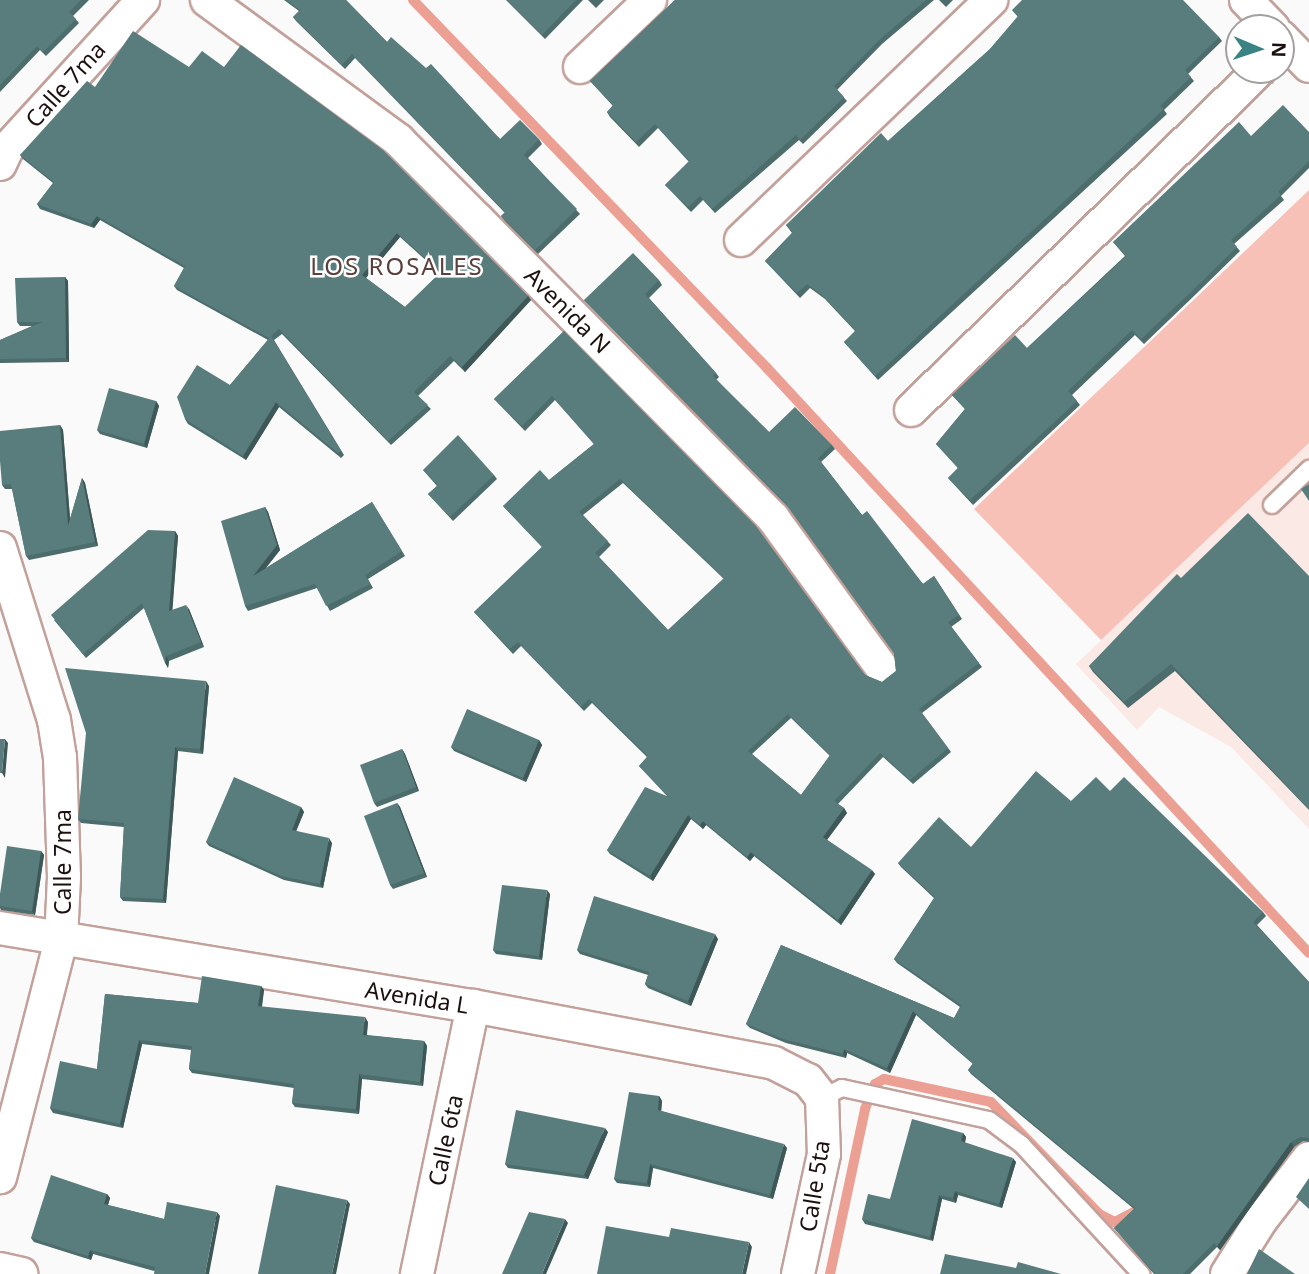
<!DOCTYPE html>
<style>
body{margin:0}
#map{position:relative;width:1309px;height:1274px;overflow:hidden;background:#fafafa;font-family:"Noto Sans",sans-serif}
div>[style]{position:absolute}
.built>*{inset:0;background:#fbe9e5}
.green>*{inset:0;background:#f8c1b8}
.stream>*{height:10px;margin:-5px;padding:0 5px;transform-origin:5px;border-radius:5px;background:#eca094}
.roads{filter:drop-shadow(2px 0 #c3a19b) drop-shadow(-2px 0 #c3a19b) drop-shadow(0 2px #c3a19b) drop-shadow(0 -2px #c3a19b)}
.lane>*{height:16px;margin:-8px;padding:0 8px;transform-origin:8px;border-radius:8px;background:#fff}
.street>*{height:32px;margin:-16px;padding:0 16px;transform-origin:16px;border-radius:16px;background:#fff}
.wall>*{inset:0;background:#4d6c6c}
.shaded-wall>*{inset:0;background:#3e5858}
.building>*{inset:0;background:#597d7d}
span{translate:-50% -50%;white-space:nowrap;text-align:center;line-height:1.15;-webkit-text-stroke:5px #fff;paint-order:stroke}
.street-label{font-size:23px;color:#1c100e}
.neighbourhood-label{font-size:24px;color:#5b3f3a;letter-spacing:2px}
.north{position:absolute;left:1225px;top:14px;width:70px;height:70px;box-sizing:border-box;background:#fff;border:2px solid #a49f9f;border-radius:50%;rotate:92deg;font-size:19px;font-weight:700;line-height:28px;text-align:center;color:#1c100e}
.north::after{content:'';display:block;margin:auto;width:24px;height:32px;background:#3b8383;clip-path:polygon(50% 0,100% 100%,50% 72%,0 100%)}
</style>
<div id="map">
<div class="built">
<i style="clip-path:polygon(1309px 443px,1309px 829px,1231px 747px,1159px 707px,1137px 730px,1076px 664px)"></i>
</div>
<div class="green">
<i style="clip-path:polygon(1309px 190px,1309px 443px,1101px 640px,974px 509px)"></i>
</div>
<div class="stream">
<i style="left:413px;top:0;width:511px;rotate:46.11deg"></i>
<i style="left:767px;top:368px;width:797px;rotate:47.19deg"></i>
<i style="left:830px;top:1274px;width:169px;rotate:-78deg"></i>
<i style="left:865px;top:1109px;width:27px;rotate:-68deg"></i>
<i style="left:875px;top:1084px;width:10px;rotate:-29deg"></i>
<i style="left:884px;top:1079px;width:109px;rotate:12.1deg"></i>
<i style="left:991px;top:1102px;width:156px;rotate:46deg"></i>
<i style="left:1099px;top:1214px;width:18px;rotate:27deg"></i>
<i style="left:1115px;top:1222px;width:21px;rotate:-28deg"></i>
</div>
<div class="roads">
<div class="lane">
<i style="left:1272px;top:505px;width:52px;rotate:-44.2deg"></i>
<i style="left:822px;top:1098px;width:22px;rotate:-27deg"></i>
<i style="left:842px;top:1088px;width:150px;rotate:12.3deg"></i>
<i style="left:989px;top:1120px;width:41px;rotate:37.1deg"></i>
<i style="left:1022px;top:1145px;width:176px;rotate:47.3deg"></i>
</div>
<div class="street">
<i style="left:207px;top:0;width:237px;rotate:36.2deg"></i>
<i style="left:398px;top:140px;width:112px;rotate:45deg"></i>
<i style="left:477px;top:219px;width:421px;rotate:45.3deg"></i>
<i style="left:773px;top:518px;width:185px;rotate:54deg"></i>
<i style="left:1246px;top:0;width:39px;rotate:46deg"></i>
<i style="left:1281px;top:37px;width:40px;rotate:46deg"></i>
<i style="left:580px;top:67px;width:97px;rotate:-43.7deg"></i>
<i style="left:0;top:164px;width:17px;rotate:-65deg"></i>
<i style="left:7px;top:149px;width:202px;rotate:-47.6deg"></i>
<i style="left:741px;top:240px;width:347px;rotate:-43.8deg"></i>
<i style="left:911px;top:410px;width:487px;rotate:-44.3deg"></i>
<i style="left:0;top:548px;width:180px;rotate:72.6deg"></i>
<i style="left:54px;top:720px;width:37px;rotate:81deg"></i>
<i style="left:60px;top:757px;width:120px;rotate:88.1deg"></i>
<i style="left:64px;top:877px;width:63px;rotate:92.7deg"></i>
<i style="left:61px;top:940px;width:245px;rotate:104.4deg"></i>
<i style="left:0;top:928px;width:479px;rotate:9.4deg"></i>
<i style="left:473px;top:1006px;width:306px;rotate:10.7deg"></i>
<i style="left:774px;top:1063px;width:38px;rotate:27deg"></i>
<i style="left:808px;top:1080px;width:23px;rotate:52deg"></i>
<i style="left:822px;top:1098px;width:56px;rotate:88deg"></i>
<i style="left:824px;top:1154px;width:123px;rotate:102.2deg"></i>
<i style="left:0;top:1269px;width:22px;rotate:13deg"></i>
<i style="left:417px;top:1274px;width:274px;rotate:-78.2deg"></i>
<i style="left:1227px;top:1274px;width:64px;rotate:-57.8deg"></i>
<i style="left:1261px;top:1220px;width:78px;rotate:-52.3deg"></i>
</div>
</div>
<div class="wall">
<i style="clip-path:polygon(0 0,89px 0,73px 16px,79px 23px,46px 56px,40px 50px,0 92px)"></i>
<i style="clip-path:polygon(284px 0,346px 0,387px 42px,500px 139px,539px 139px,542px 144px,528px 158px,580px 214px,538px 254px,505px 221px,501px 216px,505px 213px,355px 58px,345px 69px,296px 21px,293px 17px,299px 11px)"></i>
<i style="clip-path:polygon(506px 0,583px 0,545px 39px)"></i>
<i style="clip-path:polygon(588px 0,604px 0,596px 8px)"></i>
<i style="clip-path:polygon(675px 0,934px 0,882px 44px,837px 90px,847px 101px,803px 144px,799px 140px,715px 213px,703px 200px,691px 212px,669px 189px,665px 185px,689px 162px,658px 128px,639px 147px,610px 117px,607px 112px,613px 106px,590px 81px)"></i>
<i style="clip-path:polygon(939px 0,953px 0,946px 7px)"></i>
<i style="clip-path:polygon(1012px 10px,1219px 37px,1222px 41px,1188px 74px,1194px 81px,1164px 110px,1167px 114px,878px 380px,844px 342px,855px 331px,825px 299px,810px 288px,800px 298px,765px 261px,792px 233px,786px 225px,888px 141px,990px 49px,1018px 17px)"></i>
<i style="clip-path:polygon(evenodd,95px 87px,528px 296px,531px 300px,465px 372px,454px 361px,418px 396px,431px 409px,391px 445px,282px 334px,274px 340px,344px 455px,341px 458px,279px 407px,246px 460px,188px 424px,185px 419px,230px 385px,268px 340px,177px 290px,174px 286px,184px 268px,100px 220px,94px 228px,40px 209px,37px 204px,53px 183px,23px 159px,20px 155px,95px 87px,400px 237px,440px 273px,405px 307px,366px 278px,400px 237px)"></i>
<i style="clip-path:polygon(1309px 132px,1309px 168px,1281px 196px,1284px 200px,1234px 244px,1240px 251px,1194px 296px,1144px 344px,1135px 335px,1072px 395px,1080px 405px,973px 505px,948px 478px,958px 468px,936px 444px,965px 409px,952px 395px,1027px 348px,1125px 256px,1113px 242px,1251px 136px)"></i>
<i style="clip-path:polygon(65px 277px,68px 281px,69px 362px,0 363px,0 340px,32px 326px,20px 326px,17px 322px)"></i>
<i style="clip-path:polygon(evenodd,659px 280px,662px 285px,649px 298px,716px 373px,719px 377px,716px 380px,769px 432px,832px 445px,835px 449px,821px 462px,862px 515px,923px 584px,934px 576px,962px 619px,951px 627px,982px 667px,922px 713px,951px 752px,913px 784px,883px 757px,838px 804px,844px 808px,847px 813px,827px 840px,875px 874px,841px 925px,754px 856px,750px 861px,706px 825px,703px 829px,691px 819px,653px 881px,610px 854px,607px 850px,667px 796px,639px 766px,647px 757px,592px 703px,584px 711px,521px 646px,513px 654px,474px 612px,542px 547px,503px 506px,549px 480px,594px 444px,555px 400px,525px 431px,494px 399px,564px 331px,865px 675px,882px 682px,896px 671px,894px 653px,788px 507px,584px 300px,659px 280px,623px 483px,724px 579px,668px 630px,599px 557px,611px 545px,583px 515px,623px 483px,659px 280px,791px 718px,830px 756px,801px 795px,752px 754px,791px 718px)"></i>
<i style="clip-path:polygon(156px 401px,159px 406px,147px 448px,100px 434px,97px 430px)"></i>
<i style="clip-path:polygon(60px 425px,63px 430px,70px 519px,82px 478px,85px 483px,98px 546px,29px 560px,26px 556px,12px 489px,5px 489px,2px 485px)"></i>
<i style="clip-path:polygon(423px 470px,494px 475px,497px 479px,453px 521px,428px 494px,437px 486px)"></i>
<i style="clip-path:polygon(372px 502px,405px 556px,368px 579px,373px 588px,330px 611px,317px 588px,248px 611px,245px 606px,265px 507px,268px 512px,280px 550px,266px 568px)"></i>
<i style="clip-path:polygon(175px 531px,178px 536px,172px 610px,189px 609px,204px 647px,169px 661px,168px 668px,144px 608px,86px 658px,54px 620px)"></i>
<i style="clip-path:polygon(1309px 576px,1309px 810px,1175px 671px,1128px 708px,1093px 672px,1089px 666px,1181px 578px)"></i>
<i style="clip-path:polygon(209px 686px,203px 754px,178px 751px,166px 903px,123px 901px,120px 897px,124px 827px,81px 823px,78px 819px)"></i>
<i style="clip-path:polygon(539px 740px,542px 745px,526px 782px,454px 751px,451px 747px)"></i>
<i style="clip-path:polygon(402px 749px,405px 754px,419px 791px,377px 807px,374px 803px)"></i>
<i style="clip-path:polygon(1110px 791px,1263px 912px,1266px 916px,1257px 925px,1309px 982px,1309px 1142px,1303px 1141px,1294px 1147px,1220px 1250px,1217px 1247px,1190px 1274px,1154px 1274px,1114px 1228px,1134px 1209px,971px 1074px,968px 1070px,973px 1064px,916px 1015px,890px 1073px,847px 1053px,846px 1058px,786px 1043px,750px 1028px,746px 1024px,781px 945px,954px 1018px,960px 1007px,897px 963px,894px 959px,934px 898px,901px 867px,898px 863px,971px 847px,1071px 801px)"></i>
<i style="clip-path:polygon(397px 803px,400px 807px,427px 877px,393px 889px,390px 885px)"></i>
<i style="clip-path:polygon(301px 807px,304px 812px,296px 831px,332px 843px,323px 888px,284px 880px,209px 846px,206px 842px)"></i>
<i style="clip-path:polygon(41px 851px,44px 855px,35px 915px,1px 910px,0 908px,0 894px)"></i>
<i style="clip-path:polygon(550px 894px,542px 960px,496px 954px,493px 950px)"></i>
<i style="clip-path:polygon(718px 939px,691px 1006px,648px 988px,645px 984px,648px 975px,580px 954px,577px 950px)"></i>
<i style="clip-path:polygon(261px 986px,264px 990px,262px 1007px,368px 1022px,367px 1035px,424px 1041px,427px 1046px,423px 1086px,362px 1079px,359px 1114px,295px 1107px,292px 1103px,294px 1088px,192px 1073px,189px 1069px,191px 1050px,142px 1044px,123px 1128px,53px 1113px,50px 1108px,97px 1069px,105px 994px,198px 1003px)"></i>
<i style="clip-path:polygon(659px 1096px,662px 1101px,661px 1111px,787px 1148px,773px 1199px,653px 1168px,650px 1187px,617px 1183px,614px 1179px)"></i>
<i style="clip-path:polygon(608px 1132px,588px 1179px,508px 1168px,505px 1164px)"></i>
<i style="clip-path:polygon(963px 1133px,966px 1137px,965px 1143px,1016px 1162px,1002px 1208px,958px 1195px,956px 1203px,942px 1199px,933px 1241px,865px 1224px,862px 1219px,890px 1199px)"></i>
<i style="clip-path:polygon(107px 1194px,110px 1198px,108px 1205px,164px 1219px,220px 1216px,154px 1271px,93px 1254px,91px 1260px,34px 1242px,31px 1238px)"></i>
</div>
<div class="shaded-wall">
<i style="clip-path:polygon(97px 216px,100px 220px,94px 228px,91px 224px)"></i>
<i style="clip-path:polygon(397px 233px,400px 237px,365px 279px,362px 275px)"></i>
<i style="clip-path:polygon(65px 277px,68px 281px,69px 362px,66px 358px)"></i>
<i style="clip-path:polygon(528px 296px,531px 300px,465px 372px,462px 367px)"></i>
<i style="clip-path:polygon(156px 401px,159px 406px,147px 448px,144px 444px)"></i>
<i style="clip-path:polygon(276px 402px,279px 407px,246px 460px,243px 456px)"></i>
<i style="clip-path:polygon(60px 425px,63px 430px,71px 530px,68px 526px)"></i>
<i style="clip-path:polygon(82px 478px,85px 483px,98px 546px,95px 542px)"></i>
<i style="clip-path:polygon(265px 507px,268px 512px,280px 550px,256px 580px,253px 576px)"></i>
<i style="clip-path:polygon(175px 531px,178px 536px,172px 616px,169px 611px)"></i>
<i style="clip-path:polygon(186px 605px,189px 609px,204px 647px,201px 642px)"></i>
<i style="clip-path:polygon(166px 656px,169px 661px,168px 668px,165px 663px)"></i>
<i style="clip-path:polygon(206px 681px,209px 686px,203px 754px,200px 749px)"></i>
<i style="clip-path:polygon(5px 739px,8px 743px,5px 778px,2px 773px)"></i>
<i style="clip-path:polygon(539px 740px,542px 745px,526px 782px,523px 778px)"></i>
<i style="clip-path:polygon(175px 747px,178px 751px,166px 903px,163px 899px)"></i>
<i style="clip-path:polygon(402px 749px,405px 754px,419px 791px,416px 787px)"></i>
<i style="clip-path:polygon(397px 803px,400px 807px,427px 877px,424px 873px)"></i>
<i style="clip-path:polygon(301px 807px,304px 812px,295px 834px,292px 830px)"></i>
<i style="clip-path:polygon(844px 808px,847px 813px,826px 841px,823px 837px)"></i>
<i style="clip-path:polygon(688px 815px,691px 819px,653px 881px,650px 876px)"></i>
<i style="clip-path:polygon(703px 821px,706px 825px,703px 829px,700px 825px)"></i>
<i style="clip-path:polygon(329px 838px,332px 843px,323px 888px,320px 884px)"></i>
<i style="clip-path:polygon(41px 851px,44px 855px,35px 915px,32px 911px)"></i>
<i style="clip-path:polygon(751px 852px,754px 856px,750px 861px,747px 857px)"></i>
<i style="clip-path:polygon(872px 870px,875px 874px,841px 925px,838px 920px)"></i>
<i style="clip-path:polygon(547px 890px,550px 894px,542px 960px,539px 956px)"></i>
<i style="clip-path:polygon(715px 934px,718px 939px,691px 1006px,688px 1001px)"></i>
<i style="clip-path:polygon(261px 986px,264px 990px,261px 1011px,258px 1006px)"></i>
<i style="clip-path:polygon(913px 1011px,916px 1015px,890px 1073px,887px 1068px)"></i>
<i style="clip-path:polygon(365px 1017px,368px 1022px,366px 1039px,363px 1035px)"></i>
<i style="clip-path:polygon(139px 1040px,142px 1044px,123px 1128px,120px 1124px)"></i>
<i style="clip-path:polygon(424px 1041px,427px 1046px,423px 1086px,420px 1082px)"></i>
<i style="clip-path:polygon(844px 1049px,847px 1053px,846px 1058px,843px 1054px)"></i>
<i style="clip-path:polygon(359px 1074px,362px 1079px,359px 1114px,356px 1109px)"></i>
<i style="clip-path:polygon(659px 1096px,662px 1101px,661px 1114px,658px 1110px)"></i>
<i style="clip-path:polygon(605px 1128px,608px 1132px,588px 1179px,584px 1175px)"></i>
<i style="clip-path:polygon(963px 1133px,966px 1137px,964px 1146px,961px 1141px)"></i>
<i style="clip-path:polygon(1291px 1142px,1294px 1147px,1220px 1250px,1217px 1246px)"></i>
<i style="clip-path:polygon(784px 1144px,787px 1148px,773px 1199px,770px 1195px)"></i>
<i style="clip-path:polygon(1013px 1158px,1016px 1162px,1002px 1208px,999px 1204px)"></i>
<i style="clip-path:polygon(650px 1164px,653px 1168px,650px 1187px,647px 1183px)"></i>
<i style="clip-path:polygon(955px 1191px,958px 1195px,956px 1203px,953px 1198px)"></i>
<i style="clip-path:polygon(107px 1194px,110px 1198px,107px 1208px,104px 1204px)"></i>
<i style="clip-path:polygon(939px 1195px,942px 1199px,933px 1241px,930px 1237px)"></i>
<i style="clip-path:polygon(347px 1200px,350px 1204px,336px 1274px,332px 1274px)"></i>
<i style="clip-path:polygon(217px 1212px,220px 1216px,209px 1274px,205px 1274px)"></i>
<i style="clip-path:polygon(565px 1219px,568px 1223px,546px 1274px,542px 1274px)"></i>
<i style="clip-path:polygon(749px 1242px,752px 1247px,746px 1274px,742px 1274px)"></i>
<i style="clip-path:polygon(90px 1250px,93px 1254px,91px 1260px,88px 1256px)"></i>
</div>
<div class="building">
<i style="clip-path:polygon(0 0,81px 0,69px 12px,76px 19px,43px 52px,37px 46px,0 85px)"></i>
<i style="clip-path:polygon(286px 0,346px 0,387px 42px,391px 37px,426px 68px,431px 64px,500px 139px,520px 120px,539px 139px,524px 155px,577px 209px,535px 250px,501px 216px,505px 212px,352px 54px,342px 65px,293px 17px,300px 10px)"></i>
<i style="clip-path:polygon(507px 0,576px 0,542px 35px)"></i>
<i style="clip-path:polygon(675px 0,926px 0,879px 40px,834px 86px,844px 97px,800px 140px,796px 135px,712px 209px,700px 196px,688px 207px,665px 185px,689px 161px,655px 124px,636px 142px,607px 112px,613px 105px,590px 81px)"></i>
<i style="clip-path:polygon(1022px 0,1183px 0,1219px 37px,1185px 70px,1191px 77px,1160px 106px,1164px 109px,875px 376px,844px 342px,856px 331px,822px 295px,807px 284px,797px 293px,765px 261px,793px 232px,786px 225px,881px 133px,888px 141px,990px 49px,1018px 16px,1012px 10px)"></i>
<i style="clip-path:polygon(evenodd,133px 31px,189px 67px,202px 51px,224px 67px,241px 45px,383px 150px,528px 296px,462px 367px,450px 356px,414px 392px,428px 405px,388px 441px,279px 329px,269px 338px,174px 286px,185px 266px,97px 216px,91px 224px,37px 204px,54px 182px,20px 155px,87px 81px,95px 87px,133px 31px,397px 233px,441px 272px,405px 307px,362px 275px,397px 233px)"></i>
<i style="clip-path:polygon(1283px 105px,1309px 132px,1309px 161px,1278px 192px,1281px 195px,1231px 240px,1237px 247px,1191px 292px,1141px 339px,1132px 330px,1068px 391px,1077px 401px,970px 500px,948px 478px,958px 468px,936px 444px,965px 409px,952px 395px,1015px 335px,1027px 348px,1103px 278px,1126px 256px,1113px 242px,1239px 122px,1251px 136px)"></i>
<i style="clip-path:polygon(evenodd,633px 253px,659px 280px,645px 294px,716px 373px,713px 376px,769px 432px,795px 407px,832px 445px,818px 458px,862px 515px,867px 511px,923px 584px,934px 576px,959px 615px,948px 622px,979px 663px,919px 709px,948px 748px,910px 780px,880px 753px,834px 801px,844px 808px,823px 837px,872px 870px,838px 920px,751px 852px,747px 857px,703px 821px,700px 825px,688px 815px,650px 876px,607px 850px,645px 787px,669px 797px,639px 766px,648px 756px,589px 699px,581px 707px,518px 642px,510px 649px,474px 612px,542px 547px,503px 506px,540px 470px,549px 480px,594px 444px,552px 396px,522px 426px,494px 399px,564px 331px,756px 526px,865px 675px,882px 682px,896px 671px,894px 653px,785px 503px,584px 300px,633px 253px,620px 479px,724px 578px,668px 630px,595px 553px,608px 541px,579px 512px,620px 479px,633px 253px,788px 714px,830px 755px,801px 795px,748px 751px,788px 714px)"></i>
<i style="clip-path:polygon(65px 277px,66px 358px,0 359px,0 340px,43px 322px,17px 322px,15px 278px)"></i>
<i style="clip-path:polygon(271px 336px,341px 451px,338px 453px,276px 402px,243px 456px,185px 419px,177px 397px,197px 365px,230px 385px)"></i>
<i style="clip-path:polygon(109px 388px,156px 401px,144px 444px,97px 430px)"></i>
<i style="clip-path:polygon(60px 425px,68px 526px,82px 478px,95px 542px,26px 556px,11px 484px,2px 485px,0 461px,0 431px)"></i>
<i style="clip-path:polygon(458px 435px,494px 475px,450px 517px,428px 494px,438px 485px,423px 470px)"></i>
<i style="clip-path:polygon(1309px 484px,1309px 501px,1301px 489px)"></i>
<i style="clip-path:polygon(372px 502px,402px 551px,365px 575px,370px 584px,326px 606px,315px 584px,245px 606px,221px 521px,265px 507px,277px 545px,253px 576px)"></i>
<i style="clip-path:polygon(1248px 513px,1309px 576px,1309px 809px,1171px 664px,1124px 702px,1089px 666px,1177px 574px,1181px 578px)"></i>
<i style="clip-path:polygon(148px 530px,175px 531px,169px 611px,186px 605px,201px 642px,166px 656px,165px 663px,142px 603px,83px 654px,51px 615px)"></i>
<i style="clip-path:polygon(65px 668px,206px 681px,200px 749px,175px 747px,163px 899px,120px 897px,124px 823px,78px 819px,86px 733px)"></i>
<i style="clip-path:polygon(467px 709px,539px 740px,523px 778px,451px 747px)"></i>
<i style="clip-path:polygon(0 739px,5px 739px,2px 773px,0 773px)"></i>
<i style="clip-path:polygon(402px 749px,416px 787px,374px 803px,360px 765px)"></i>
<i style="clip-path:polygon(1036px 771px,1071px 801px,1096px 777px,1110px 791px,1124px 777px,1263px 912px,1253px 922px,1309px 982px,1309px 1138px,1300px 1137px,1291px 1142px,1217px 1246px,1214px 1243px,1183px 1274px,1155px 1274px,1114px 1228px,1135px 1208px,968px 1070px,973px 1063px,913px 1011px,887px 1068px,844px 1049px,843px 1054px,783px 1039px,746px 1024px,781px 945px,954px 1018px,961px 1005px,894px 959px,935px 897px,898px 863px,939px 817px,971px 847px)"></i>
<i style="clip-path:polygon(234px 777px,301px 807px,292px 830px,329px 838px,320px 884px,281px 876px,206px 842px)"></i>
<i style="clip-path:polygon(397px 803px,424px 873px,390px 885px,364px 816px)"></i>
<i style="clip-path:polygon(7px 846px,41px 851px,32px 911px,0 906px,0 894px)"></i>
<i style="clip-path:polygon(502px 885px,547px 890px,539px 956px,493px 950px)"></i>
<i style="clip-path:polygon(594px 896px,715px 934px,688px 1001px,645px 984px,649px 972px,577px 950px)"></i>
<i style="clip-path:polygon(202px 976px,261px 986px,258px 1006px,365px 1017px,363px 1035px,424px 1041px,420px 1082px,359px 1074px,356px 1109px,292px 1103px,294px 1084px,189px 1069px,192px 1046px,139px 1040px,120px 1124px,50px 1108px,60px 1061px,97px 1069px,105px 994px,198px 1003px)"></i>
<i style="clip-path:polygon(629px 1092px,659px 1096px,658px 1110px,784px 1144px,770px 1195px,650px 1164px,647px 1183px,614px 1179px)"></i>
<i style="clip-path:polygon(516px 1110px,605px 1128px,584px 1175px,505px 1164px)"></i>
<i style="clip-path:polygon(912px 1119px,963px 1133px,961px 1141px,1013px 1158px,999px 1204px,955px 1191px,953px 1198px,939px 1195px,930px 1237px,862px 1219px,868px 1194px,890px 1199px)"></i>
<i style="clip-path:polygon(51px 1175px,107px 1194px,104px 1204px,164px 1219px,167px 1202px,217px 1212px,205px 1274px,154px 1274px,155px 1267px,90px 1250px,88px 1256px,31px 1238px)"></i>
<i style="clip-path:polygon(1309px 1178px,1309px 1209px,1296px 1197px)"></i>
<i style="clip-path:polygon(276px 1185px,347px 1200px,332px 1274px,258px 1274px)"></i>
<i style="clip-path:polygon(529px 1212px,565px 1219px,542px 1274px,502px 1274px)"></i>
<i style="clip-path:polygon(606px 1226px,669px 1237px,671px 1228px,749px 1242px,742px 1274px,597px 1274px)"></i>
<i style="clip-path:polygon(1259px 1249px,1295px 1274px,1247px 1274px)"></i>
<i style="clip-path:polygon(945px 1254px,1016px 1268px,1018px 1262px,1061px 1274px,940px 1274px)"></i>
</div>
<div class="street-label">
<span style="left:65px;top:84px;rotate:-48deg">Calle 7ma</span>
<span style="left:568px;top:310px;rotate:45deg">Avenida N</span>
<span style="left:62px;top:862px;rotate:-90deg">Calle 7ma</span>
<span style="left:417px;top:997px;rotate:9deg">Avenida L</span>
<span style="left:445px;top:1140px;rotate:-78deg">Calle 6ta</span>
<span style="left:814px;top:1186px;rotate:-81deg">Calle 5ta</span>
</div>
<div class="neighbourhood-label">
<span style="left:397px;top:266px">LOS ROSALES</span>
</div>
<div class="north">N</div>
</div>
